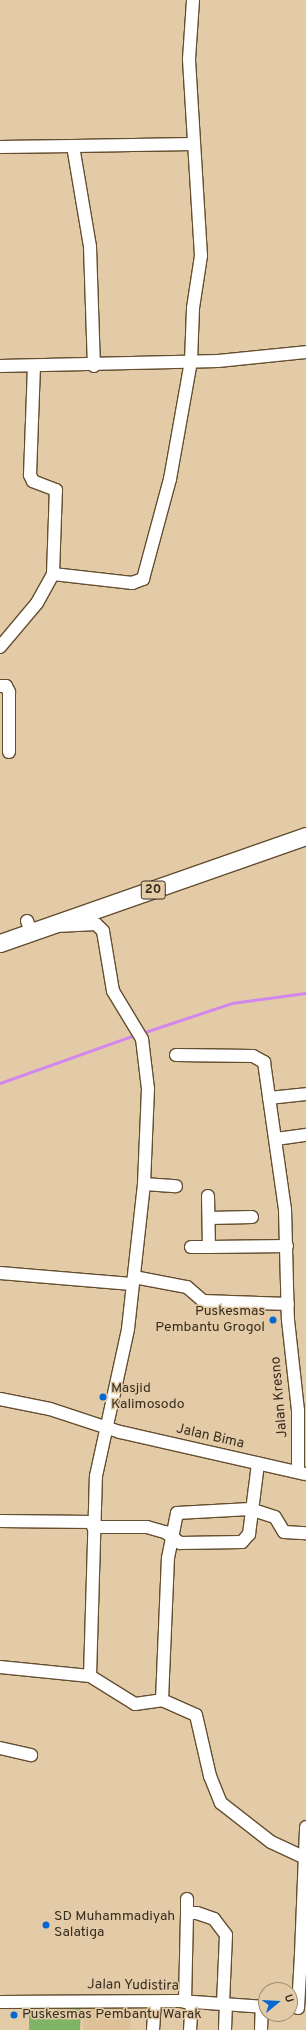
<!DOCTYPE html>
<style>
body{margin:0}
#map{position:relative;width:306px;height:2030px;overflow:hidden;background:#e4cba8;font-family:Overpass,sans-serif}
div>[style]{position:absolute}
.built>*{inset:0;background:#dec197}
.green>*{inset:0;background:#7fb366}
.stream>*{height:2.5px;margin:-1.25px;padding:0 1.25px;transform-origin:1.25px;border-radius:1.25px;background:#d187ed}
.roads{filter:drop-shadow(1px 0 #644e2f) drop-shadow(-1px 0 #644e2f) drop-shadow(0 1px #644e2f) drop-shadow(0 -1px #644e2f)}
.minor>*{height:12px;margin:-6px;padding:0 6px;transform-origin:6px;border-radius:6px;background:#fff}
.highway>*{height:17px;margin:-8.5px;padding:0 8.5px;transform-origin:8.5px;border-radius:8.5px;background:#fff}
.dots>*{width:11px;height:11px;translate:-50% -50%;box-sizing:border-box;border:2px solid #e4cba8;border-radius:50%}
span{translate:-50% -50%;white-space:nowrap;text-align:center;line-height:1.15;-webkit-text-stroke:3px #e4cba8;paint-order:stroke}
.shield-label span{padding:1px 3px;background:#e4cba8;border:1px solid;border-radius:3px;-webkit-text-stroke-width:0}
.shield-label{font-size:13px;color:#372d1f;font-weight:700}
.poi-label{font-size:14px;color:#372d1f}
.right{translate:-100% -50%;text-align:right}
.left{translate:0 -50%;text-align:left}
.street-label{font-size:14px;color:#372d1f}
.north{position:absolute;left:258px;top:1982px;width:40px;height:40px;box-sizing:border-box;background:#e4cba8;border:1px solid #9f8c71;border-radius:50%;rotate:72deg;font-size:11px;font-weight:700;line-height:16px;text-align:center;color:#372d1f}
.north::after{content:'';display:block;margin:auto;width:14px;height:18px;background:#0567d0;clip-path:polygon(50% 0,100% 100%,50% 72%,0 100%)}
</style>
<div id="map">
<div class="built">
<i style="clip-path:polygon(84px 2007px,131px 2007px,130px 2030px,83px 2030px)"></i>
</div>
<div class="green">
<i style="clip-path:polygon(81px 2009px,80px 2030px,29px 2030px,29px 2011px)"></i>
</div>
<div class="stream">
<i style="left:142px;top:1033px;width:95px;rotate:-18.4deg"></i>
<i style="left:232px;top:1003px;width:75px;rotate:-7.7deg"></i>
<i style="left:0;top:1083px;width:143px;rotate:-19.6deg"></i>
</div>
<div class="roads">
<div class="minor">
<i style="left:73px;top:146px;width:120px;rotate:-1deg"></i>
<i style="left:0;top:147px;width:73px;rotate:-0.8deg"></i>
<i style="left:73px;top:146px;width:102px;rotate:80.4deg"></i>
<i style="left:90px;top:247px;width:119px;rotate:88.1deg"></i>
<i style="left:0;top:366px;width:218px;rotate:-1.3deg"></i>
<i style="left:218px;top:361px;width:88px;rotate:-5.8deg"></i>
<i style="left:53px;top:574px;width:80px;rotate:6.5deg"></i>
<i style="left:132px;top:583px;width:12px;rotate:-20deg"></i>
<i style="left:143px;top:579px;width:104px;rotate:-74.9deg"></i>
<i style="left:170px;top:479px;width:120px;rotate:-79.9deg"></i>
<i style="left:191px;top:361px;width:53px;rotate:-87.8deg"></i>
<i style="left:193px;top:308px;width:53px;rotate:-81.3deg"></i>
<i style="left:201px;top:256px;width:197px;rotate:-93.5deg"></i>
<i style="left:189px;top:59px;width:59px;rotate:-86.1deg"></i>
<i style="left:0;top:647px;width:57px;rotate:-49.9deg"></i>
<i style="left:37px;top:603px;width:33px;rotate:-61deg"></i>
<i style="left:53px;top:574px;width:84px;rotate:-88deg"></i>
<i style="left:56px;top:490px;width:25px;rotate:-159deg"></i>
<i style="left:33px;top:481px;width:7px;rotate:-117deg"></i>
<i style="left:30px;top:475px;width:107px;rotate:-87.9deg"></i>
<i style="left:0;top:686px;width:6px"></i>
<i style="left:6px;top:686px;width:7px;rotate:63deg"></i>
<i style="left:9px;top:692px;width:60px;rotate:90deg"></i>
<i style="left:27px;top:921px;width:11px;rotate:68deg"></i>
<i style="left:31px;top:931px;width:9px;rotate:-6deg"></i>
<i style="left:176px;top:1055px;width:77px;rotate:0.7deg"></i>
<i style="left:253px;top:1056px;width:13px;rotate:29deg"></i>
<i style="left:264px;top:1062px;width:148px;rotate:81.9deg"></i>
<i style="left:285px;top:1209px;width:111px;rotate:88.5deg"></i>
<i style="left:288px;top:1320px;width:91px;rotate:83.7deg"></i>
<i style="left:298px;top:1410px;width:62px;rotate:90deg"></i>
<i style="left:269px;top:1098px;width:37px;rotate:-6deg"></i>
<i style="left:276px;top:1139px;width:30px;rotate:-8deg"></i>
<i style="left:144px;top:1184px;width:32px;rotate:4deg"></i>
<i style="left:208px;top:1196px;width:51px;rotate:88.9deg"></i>
<i style="left:209px;top:1247px;width:78px;rotate:-0.7deg"></i>
<i style="left:209px;top:1218px;width:43px;rotate:-1.3deg"></i>
<i style="left:191px;top:1247px;width:18px"></i>
<i style="left:0;top:1273px;width:132px;rotate:4.8deg"></i>
<i style="left:134px;top:1277px;width:54px;rotate:10.7deg"></i>
<i style="left:187px;top:1287px;width:21px;rotate:41deg"></i>
<i style="left:203px;top:1301px;width:85px;rotate:2deg"></i>
<i style="left:0;top:1399px;width:51px;rotate:11.3deg"></i>
<i style="left:50px;top:1409px;width:74px;rotate:18.2deg"></i>
<i style="left:120px;top:1432px;width:190px;rotate:12.8deg"></i>
<i style="left:0;top:1521px;width:93px;rotate:0.6deg"></i>
<i style="left:93px;top:1527px;width:54px"></i>
<i style="left:147px;top:1527px;width:19px;rotate:16deg"></i>
<i style="left:165px;top:1532px;width:19px;rotate:36deg"></i>
<i style="left:180px;top:1543px;width:62px;rotate:-0.9deg"></i>
<i style="left:242px;top:1542px;width:11px;rotate:-49deg"></i>
<i style="left:249px;top:1534px;width:71px;rotate:-82.7deg"></i>
<i style="left:0;top:1667px;width:90px;rotate:5.7deg"></i>
<i style="left:90px;top:1676px;width:200px;rotate:-88.3deg"></i>
<i style="left:96px;top:1476px;width:150px;rotate:-77.7deg"></i>
<i style="left:128px;top:1329px;width:146px;rotate:-83.7deg"></i>
<i style="left:144px;top:1184px;width:95px;rotate:-87.6deg"></i>
<i style="left:148px;top:1089px;width:50px;rotate:-96.8deg"></i>
<i style="left:142px;top:1039px;width:56px;rotate:-121.1deg"></i>
<i style="left:113px;top:991px;width:61px;rotate:-99.5deg"></i>
<i style="left:103px;top:931px;width:10px;rotate:-135deg"></i>
<i style="left:96px;top:924px;width:34px;rotate:177deg"></i>
<i style="left:90px;top:1676px;width:53px;rotate:31.9deg"></i>
<i style="left:135px;top:1704px;width:27px;rotate:-8deg"></i>
<i style="left:162px;top:1700px;width:37px;rotate:24deg"></i>
<i style="left:196px;top:1715px;width:63px;rotate:77.1deg"></i>
<i style="left:210px;top:1776px;width:29px;rotate:68deg"></i>
<i style="left:221px;top:1803px;width:63px;rotate:38deg"></i>
<i style="left:271px;top:1842px;width:35px;rotate:25deg"></i>
<i style="left:162px;top:1700px;width:142px;rotate:-87.6deg"></i>
<i style="left:168px;top:1558px;width:46px;rotate:-78.7deg"></i>
<i style="left:177px;top:1513px;width:73px;rotate:-3.1deg"></i>
<i style="left:250px;top:1509px;width:26px;rotate:18deg"></i>
<i style="left:275px;top:1517px;width:17px;rotate:59deg"></i>
<i style="left:284px;top:1532px;width:22px;rotate:3deg"></i>
<i style="left:0;top:1748px;width:32px;rotate:13deg"></i>
<i style="left:187px;top:1913px;width:14px;rotate:-90deg"></i>
<i style="left:301px;top:1954px;width:127px;rotate:-87.7deg"></i>
<i style="left:0;top:2002px;width:179px;rotate:-0.3deg"></i>
<i style="left:179px;top:2001px;width:87px;rotate:3.9deg"></i>
<i style="left:185px;top:2002px;width:89px;rotate:-88.7deg"></i>
<i style="left:187px;top:1913px;width:10px"></i>
<i style="left:197px;top:1913px;width:18px;rotate:19deg"></i>
<i style="left:214px;top:1919px;width:20px;rotate:53deg"></i>
<i style="left:226px;top:1935px;width:69px;rotate:92.5deg"></i>
<i style="left:298px;top:2008px;width:54px;rotate:-86.8deg"></i>
<i style="left:301px;top:1954px;width:5px;rotate:11deg"></i>
<i style="left:153px;top:2030px;width:28px;rotate:-86deg"></i>
<i style="left:190px;top:2030px;width:28px;rotate:-86deg"></i>
<i style="left:225px;top:2030px;width:26px;rotate:-88deg"></i>
<i style="left:261px;top:2030px;width:24px;rotate:-88deg"></i>
</div>
<div class="highway">
<i style="left:0;top:943px;width:324px;rotate:-19.3deg"></i>
</div>
</div>
<div class="dots">
<i style="left:273px;top:1320px;background:#0567d0"></i>
<i style="left:103px;top:1397px;background:#0567d0"></i>
<i style="left:46px;top:1925px;background:#0567d0"></i>
<i style="left:14px;top:2015px;background:#0567d0"></i>
</div>
<div class="shield-label">
<span style="left:153px;top:890px">20</span>
</div>
<div class="poi-label">
<span class="right" style="left:265px;top:1320px">Puskesmas<br>Pembantu Grogol</span>
<span class="left" style="left:111px;top:1397px">Masjid<br>Kalimosodo</span>
<span class="left" style="left:54px;top:1925px">SD Muhammadiyah<br>Salatiga</span>
<span class="left" style="left:22px;top:2015px">Puskesmas Pembantu Warak</span>
</div>
<div class="street-label">
<span style="left:280px;top:1397px;rotate:-95deg">Jalan Kresno</span>
<span style="left:210px;top:1437px;rotate:13deg">Jalan Bima</span>
<span style="left:133px;top:1986px;rotate:1deg">Jalan Yudistira</span>
</div>
<div class="north">U</div>
</div>
